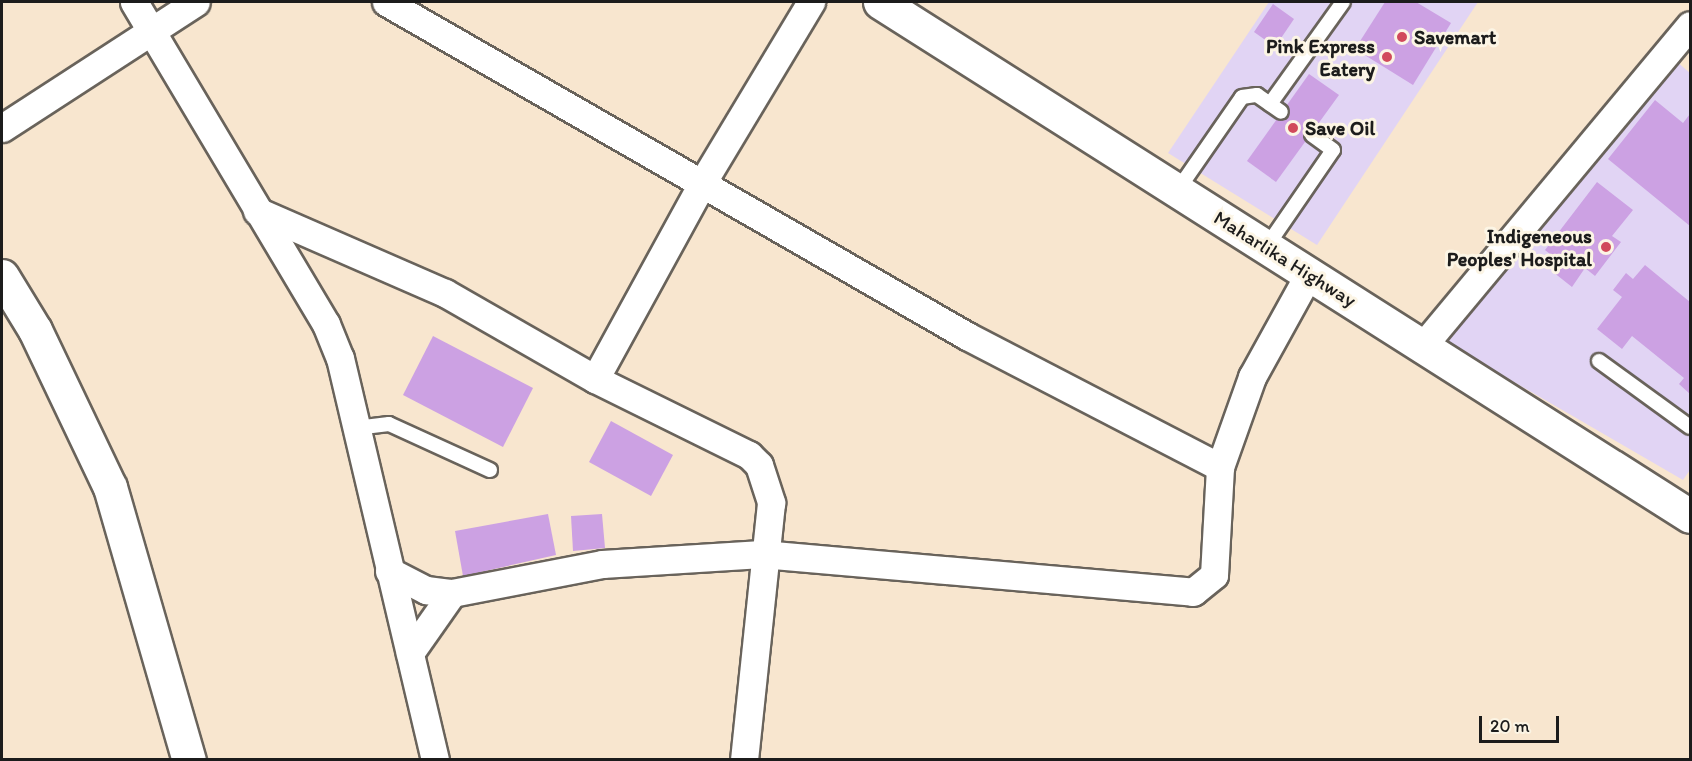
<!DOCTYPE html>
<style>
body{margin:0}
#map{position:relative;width:1692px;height:761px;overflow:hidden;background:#f8e6cf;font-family:Itim,sans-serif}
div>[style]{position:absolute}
.built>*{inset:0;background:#e1d4f4}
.building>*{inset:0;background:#cca1e3}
.roads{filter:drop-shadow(2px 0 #69635b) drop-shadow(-2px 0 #69635b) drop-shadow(0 2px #69635b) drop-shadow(0 -2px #69635b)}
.service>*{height:14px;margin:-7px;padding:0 7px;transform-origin:7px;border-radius:7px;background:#fff}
.minor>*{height:27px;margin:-13.5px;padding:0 13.5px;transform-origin:13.5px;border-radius:13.5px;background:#fff}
.secondary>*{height:33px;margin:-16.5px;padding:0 16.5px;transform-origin:16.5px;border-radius:16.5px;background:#fff}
.trunk>*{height:33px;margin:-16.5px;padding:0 16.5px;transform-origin:16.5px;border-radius:16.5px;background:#fff}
.dots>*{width:16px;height:16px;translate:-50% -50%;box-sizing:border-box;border:3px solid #fcf5e5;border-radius:50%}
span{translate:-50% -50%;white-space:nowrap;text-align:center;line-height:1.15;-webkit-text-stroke:6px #fcf5e5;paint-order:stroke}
.poi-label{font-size:20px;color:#1c1c1c;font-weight:700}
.left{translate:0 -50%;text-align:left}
.right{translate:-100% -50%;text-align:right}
.street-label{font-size:20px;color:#1c1c1c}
.frame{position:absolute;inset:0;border:3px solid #1c1c1c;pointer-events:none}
.scale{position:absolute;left:1479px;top:716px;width:80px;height:27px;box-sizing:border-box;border:3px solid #1c1c1c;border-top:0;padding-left:8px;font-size:18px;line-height:21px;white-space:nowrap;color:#1c1c1c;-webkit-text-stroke:4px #fcf5e5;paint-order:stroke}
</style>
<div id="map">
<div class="built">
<i style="clip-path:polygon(1269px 2px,1478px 2px,1317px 245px,1168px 153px)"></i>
<i style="clip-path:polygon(1676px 61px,1690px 73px,1690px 470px,1683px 480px,1445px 342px)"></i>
</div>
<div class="building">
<i style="clip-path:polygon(1385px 2px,1416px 2px,1451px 23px,1413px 85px,1355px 49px)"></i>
<i style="clip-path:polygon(1273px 4px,1294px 19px,1275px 47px,1254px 32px)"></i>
<i style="clip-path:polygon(1309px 74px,1339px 95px,1276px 182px,1247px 161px)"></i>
<i style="clip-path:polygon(1655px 100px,1683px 123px,1690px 114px,1690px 226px,1608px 159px)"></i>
<i style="clip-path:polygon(1597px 182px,1633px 210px,1612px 236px,1621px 242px,1595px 276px,1585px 268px,1572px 287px,1553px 272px,1560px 262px,1545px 250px)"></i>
<i style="clip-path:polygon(1645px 265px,1690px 302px,1690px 394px,1679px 384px,1684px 378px,1632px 336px,1622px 349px,1597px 329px,1622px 297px,1613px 290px,1626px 273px,1633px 279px)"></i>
<i style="clip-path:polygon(433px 336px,533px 388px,503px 447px,403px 395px)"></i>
<i style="clip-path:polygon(611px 421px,673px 455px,651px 496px,589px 462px)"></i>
<i style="clip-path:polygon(548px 514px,556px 555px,463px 576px,455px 531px)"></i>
<i style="clip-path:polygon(602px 514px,605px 548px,573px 551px,571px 516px)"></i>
</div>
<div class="roads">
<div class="service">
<i style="left:1270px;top:104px;width:125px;rotate:-54.4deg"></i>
<i style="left:1177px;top:191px;width:114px;rotate:-55.3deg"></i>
<i style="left:1242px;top:97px;width:15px;rotate:-8deg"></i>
<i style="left:1257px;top:95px;width:29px;rotate:35deg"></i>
<i style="left:1267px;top:246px;width:116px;rotate:-55.5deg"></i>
<i style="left:1333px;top:150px;width:26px;rotate:-144deg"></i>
<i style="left:1599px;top:361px;width:112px;rotate:36deg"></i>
<i style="left:356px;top:428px;width:33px;rotate:-7deg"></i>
<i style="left:389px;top:424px;width:111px;rotate:24.5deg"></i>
</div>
<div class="minor">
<i style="left:134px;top:2px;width:375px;rotate:59.2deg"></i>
<i style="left:326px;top:324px;width:37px;rotate:68deg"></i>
<i style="left:340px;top:358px;width:413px;rotate:76.7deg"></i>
<i style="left:386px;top:2px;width:670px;rotate:29.89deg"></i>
<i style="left:967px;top:336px;width:285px;rotate:27.4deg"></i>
<i style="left:2px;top:128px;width:231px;rotate:-33deg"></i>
<i style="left:257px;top:211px;width:205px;rotate:23.6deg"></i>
<i style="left:445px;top:293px;width:173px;rotate:29.8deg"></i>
<i style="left:595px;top:379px;width:172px;rotate:26.3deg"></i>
<i style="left:749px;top:455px;width:14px;rotate:45deg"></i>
<i style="left:759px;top:465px;width:40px;rotate:72deg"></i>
<i style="left:771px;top:503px;width:258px;rotate:96deg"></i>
<i style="left:1421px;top:348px;width:420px;rotate:-50.2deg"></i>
<i style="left:595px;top:379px;width:221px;rotate:-61.3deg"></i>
<i style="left:701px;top:185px;width:214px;rotate:-59deg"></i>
<i style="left:389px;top:571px;width:42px;rotate:27.2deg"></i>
<i style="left:426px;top:590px;width:26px;rotate:7deg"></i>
<i style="left:452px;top:593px;width:153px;rotate:-10.9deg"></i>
<i style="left:602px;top:564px;width:160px;rotate:-3.6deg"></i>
<i style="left:762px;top:554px;width:433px;rotate:5deg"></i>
<i style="left:1193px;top:592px;width:27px;rotate:-39deg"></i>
<i style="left:1214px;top:575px;width:108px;rotate:-86.8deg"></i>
<i style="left:1220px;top:467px;width:96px;rotate:-70.4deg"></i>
<i style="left:1252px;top:377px;width:120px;rotate:-61.1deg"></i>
<i style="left:410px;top:653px;width:73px;rotate:-55deg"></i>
</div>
<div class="secondary">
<i style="left:2px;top:276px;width:63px;rotate:58.6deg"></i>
<i style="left:35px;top:330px;width:174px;rotate:64.5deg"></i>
<i style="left:110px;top:487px;width:284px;rotate:73.9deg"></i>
</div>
<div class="trunk">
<i style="left:880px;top:2px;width:959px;rotate:32.4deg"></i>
</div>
</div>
<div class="dots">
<i style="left:1402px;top:37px;background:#d1495b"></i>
<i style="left:1387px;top:57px;background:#d1495b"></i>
<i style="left:1293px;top:128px;background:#d1495b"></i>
<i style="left:1606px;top:247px;background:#d1495b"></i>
</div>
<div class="poi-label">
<span class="left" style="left:1414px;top:37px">Savemart</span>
<span class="right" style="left:1375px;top:58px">Pink Express<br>Eatery</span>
<span class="left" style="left:1305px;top:128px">Save Oil</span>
<span class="right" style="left:1592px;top:248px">Indigeneous<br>Peoples' Hospital</span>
</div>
<div class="street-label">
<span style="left:1285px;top:259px;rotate:32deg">Maharlika Highway</span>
</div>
<div class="frame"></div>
<div class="scale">20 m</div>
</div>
